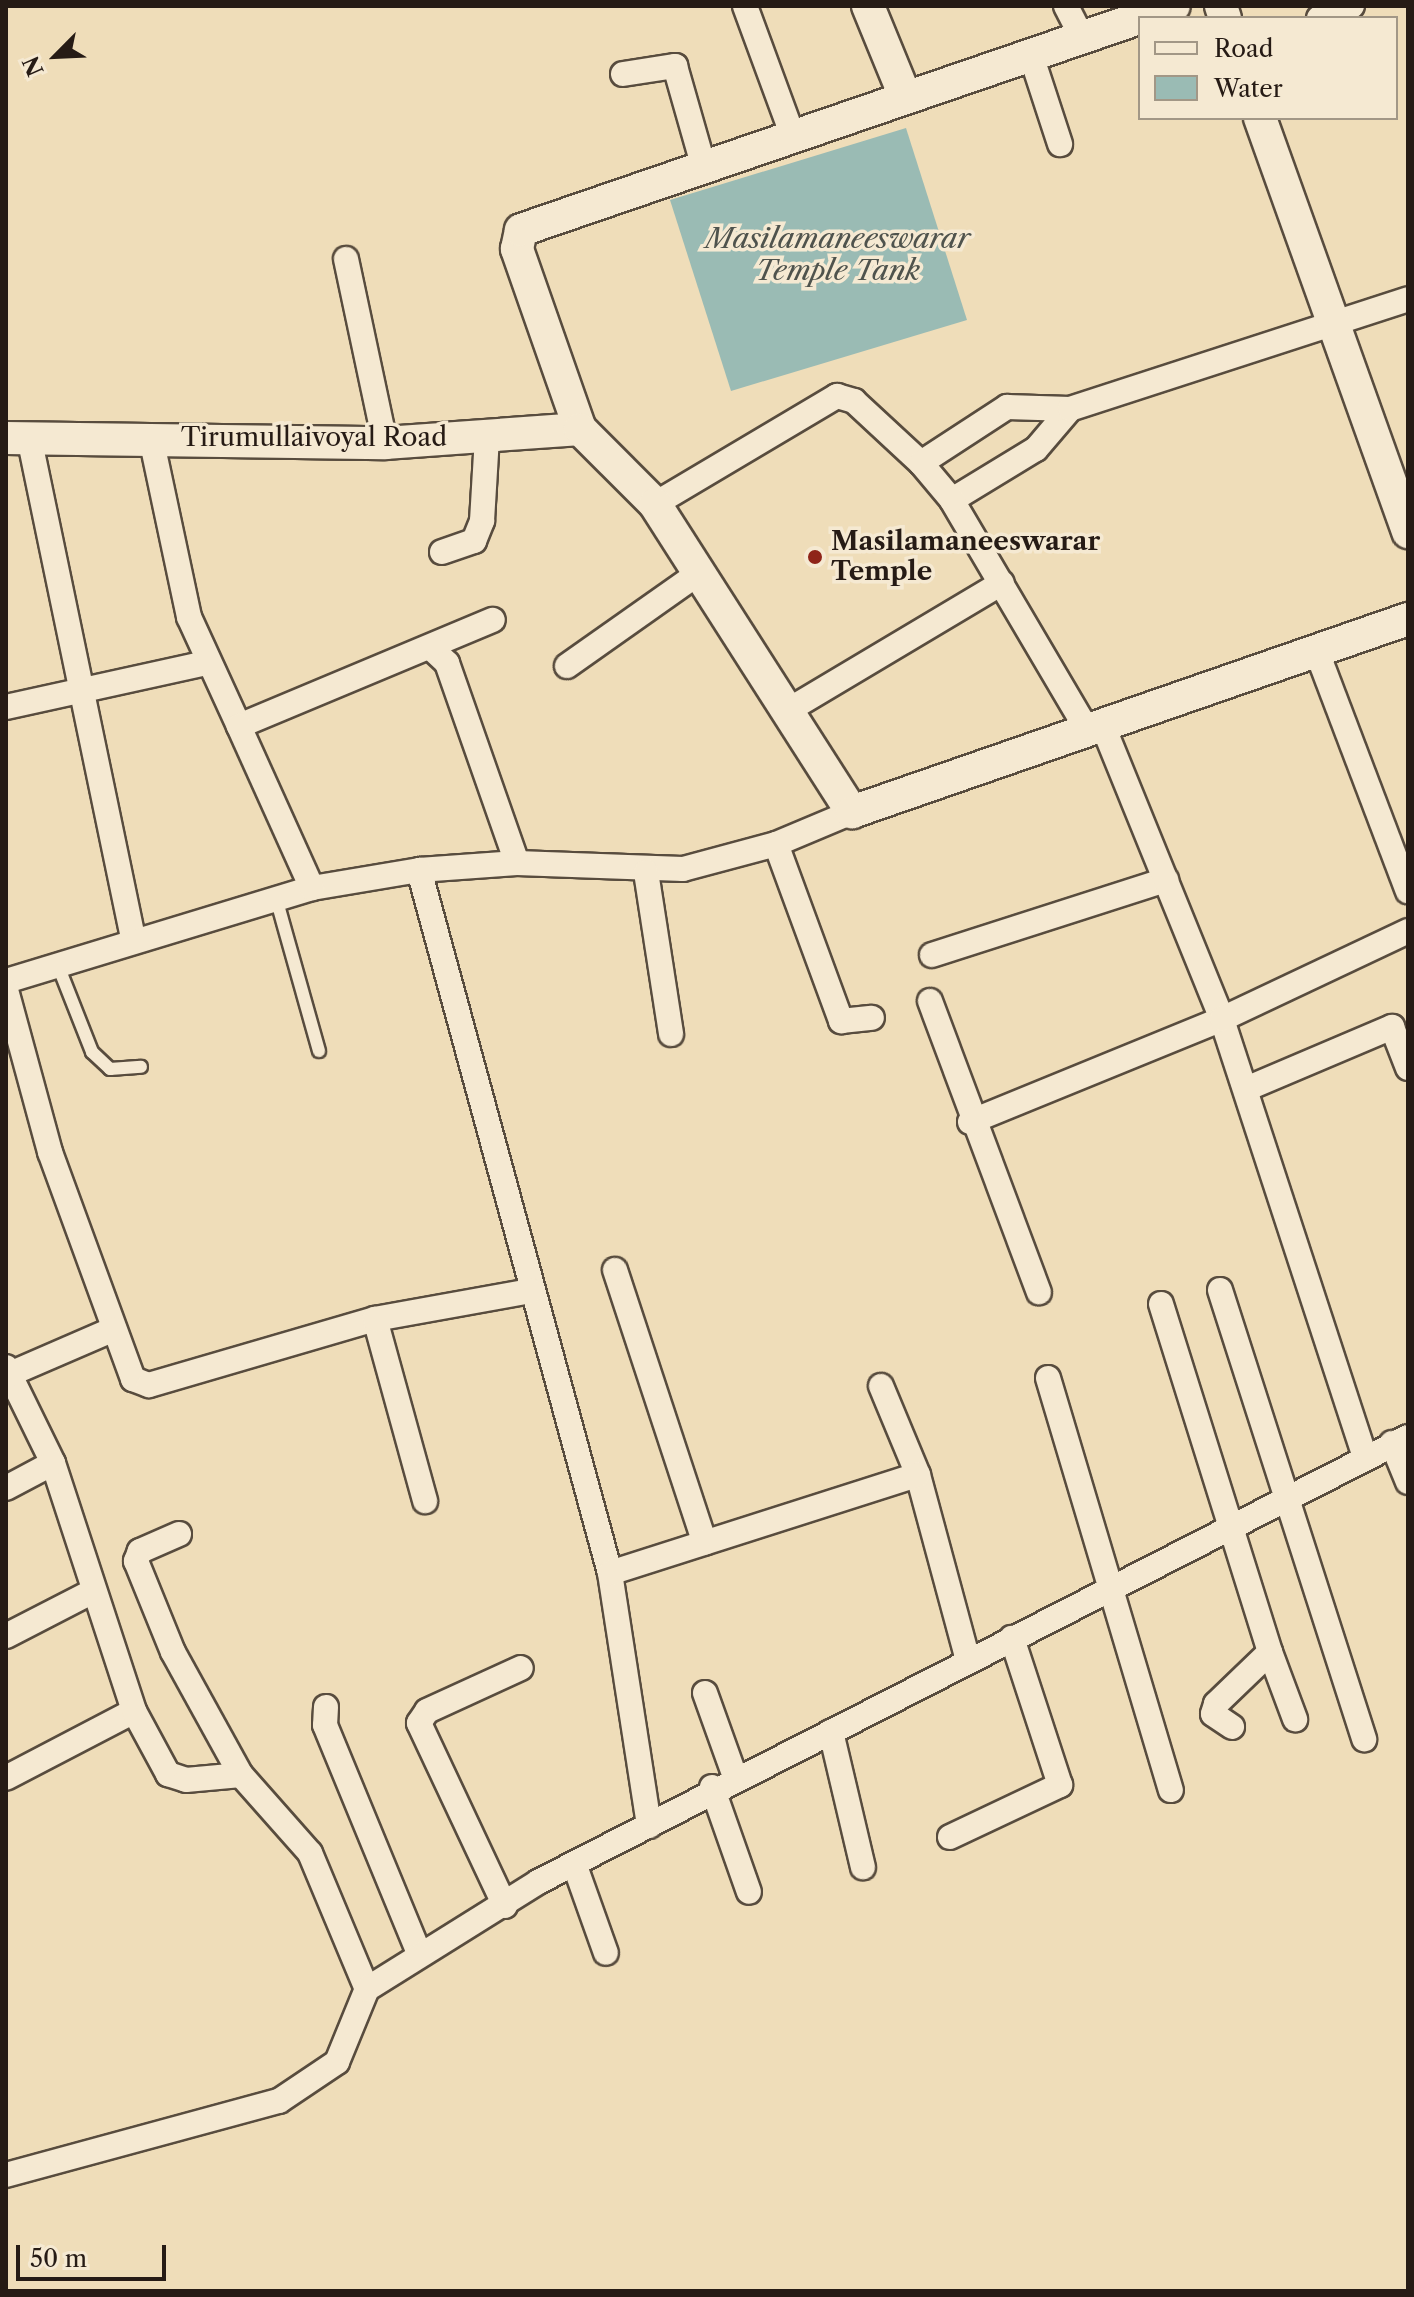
<!DOCTYPE html>
<style>
body{margin:0}
#map{position:relative;width:1414px;height:2297px;overflow:hidden;background:#efddb9;font-family:"Libre Caslon Text",serif}
div>[style]{position:absolute}
.water>*{inset:0;background:#9abbb4}
.roads{filter:drop-shadow(2px 0 #584c3e) drop-shadow(-2px 0 #584c3e) drop-shadow(0 2px #584c3e) drop-shadow(0 -2px #584c3e)}
.lane>*{height:12px;margin:-6px;padding:0 6px;transform-origin:6px;border-radius:6px;background:#f5e9d2}
.street>*{height:24px;margin:-12px;padding:0 12px;transform-origin:12px;border-radius:12px;background:#f5e9d2}
.secondary>*{height:32px;margin:-16px;padding:0 16px;transform-origin:16px;border-radius:16px;background:#f5e9d2}
.dots>*{width:22px;height:22px;translate:-50% -50%;box-sizing:border-box;border:4px solid #f5e9d2;border-radius:50%}
span{translate:-50% -50%;white-space:nowrap;text-align:center;line-height:1.15;-webkit-text-stroke:7px #f5e9d2;paint-order:stroke}
.street-label{font-size:26px;color:#261b15}
.poi-label{font-size:26px;color:#261b15;font-weight:700}
.left{translate:0 -50%;text-align:left}
.water-label{font-size:28px;color:#4f534d;font-style:italic}
.frame{position:absolute;inset:0;border:8px solid #261b15;pointer-events:none}
.legend{position:absolute;left:1138px;top:16px;width:260px;height:104px;box-sizing:border-box;background:#f5e9d2;border:2px solid #a29786;margin:0;padding:10px 14px;list-style:none;font-size:24px;color:#261b15}
.legend li{display:flex;align-items:center;gap:16px;height:40px}
.legend b{width:40px;border:2px solid #a29786}
.north{position:absolute;left:16px;top:16px;width:80px;height:80px;-webkit-text-stroke:6px #f5e9d2;paint-order:stroke;rotate:246deg;font-size:22px;font-weight:700;line-height:32px;text-align:center;color:#261b15}
.north::after{content:'';display:block;margin:auto;width:28px;height:36px;background:#261b15;clip-path:polygon(50% 0,100% 100%,50% 72%,0 100%)}
.scale{position:absolute;left:16px;top:2245px;width:150px;height:36px;box-sizing:border-box;border:4px solid #261b15;border-top:0;padding-left:10px;font-size:24px;line-height:28px;white-space:nowrap;color:#261b15;-webkit-text-stroke:6px #f5e9d2;paint-order:stroke}
</style>
<div id="map">
<div class="water">
<i style="clip-path:polygon(906px 128px,967px 320px,731px 391px,670px 200px)"></i>
</div>
<div class="roads">
<div class="lane">
<i style="left:276px;top:898px;width:159px;rotate:74.3deg"></i>
<i style="left:57px;top:963px;width:96px;rotate:68.5deg"></i>
<i style="left:92px;top:1052px;width:25px;rotate:43deg"></i>
<i style="left:110px;top:1069px;width:31px;rotate:-4deg"></i>
</div>
<div class="street">
<i style="left:745px;top:6px;width:136px;rotate:69.8deg"></i>
<i style="left:1066px;top:6px;width:33px;rotate:63deg"></i>
<i style="left:1319px;top:18px;width:35px;rotate:-20deg"></i>
<i style="left:1030px;top:52px;width:97px;rotate:71.9deg"></i>
<i style="left:623px;top:74px;width:53px;rotate:-8.7deg"></i>
<i style="left:675px;top:66px;width:102px;rotate:74.1deg"></i>
<i style="left:346px;top:259px;width:188px;rotate:78deg"></i>
<i style="left:29px;top:437px;width:512px;rotate:78.27deg"></i>
<i style="left:151px;top:438px;width:183px;rotate:78deg"></i>
<i style="left:189px;top:617px;width:120px;rotate:65.4deg"></i>
<i style="left:239px;top:726px;width:275px;rotate:-22.7deg"></i>
<i style="left:952px;top:500px;width:98px;rotate:-31.3deg"></i>
<i style="left:1036px;top:449px;width:52px;rotate:-49.6deg"></i>
<i style="left:655px;top:504px;width:212px;rotate:-30.7deg"></i>
<i style="left:837px;top:396px;width:18px;rotate:16deg"></i>
<i style="left:854px;top:401px;width:91px;rotate:42.8deg"></i>
<i style="left:442px;top:552px;width:34px;rotate:-19deg"></i>
<i style="left:474px;top:541px;width:22px;rotate:-68deg"></i>
<i style="left:482px;top:521px;width:85px;rotate:-86.6deg"></i>
<i style="left:431px;top:648px;width:22px;rotate:43deg"></i>
<i style="left:447px;top:663px;width:212px;rotate:70.7deg"></i>
<i style="left:517px;top:863px;width:166px;rotate:2.1deg"></i>
<i style="left:683px;top:869px;width:96px;rotate:-15deg"></i>
<i style="left:776px;top:844px;width:82px;rotate:-22.8deg"></i>
<i style="left:1317px;top:652px;width:256px;rotate:69.2deg"></i>
<i style="left:567px;top:666px;width:161px;rotate:-35.2deg"></i>
<i style="left:6px;top:707px;width:205px;rotate:-12.4deg"></i>
<i style="left:787px;top:711px;width:250px;rotate:-30.8deg"></i>
<i style="left:1089px;top:733px;width:270px;rotate:-120.5deg"></i>
<i style="left:952px;top:500px;width:48px;rotate:-130deg"></i>
<i style="left:921px;top:463px;width:103px;rotate:-33.1deg"></i>
<i style="left:1007px;top:407px;width:63px;rotate:1.8deg"></i>
<i style="left:1070px;top:409px;width:355px;rotate:-18deg"></i>
<i style="left:776px;top:844px;width:189px;rotate:69.8deg"></i>
<i style="left:841px;top:1021px;width:31px;rotate:-6deg"></i>
<i style="left:419px;top:870px;width:98px;rotate:-4.1deg"></i>
<i style="left:646px;top:872px;width:164px;rotate:81.2deg"></i>
<i style="left:312px;top:888px;width:109px;rotate:-9.5deg"></i>
<i style="left:419px;top:870px;width:728px;rotate:74.8deg"></i>
<i style="left:610px;top:1573px;width:256px;rotate:81.2deg"></i>
<i style="left:932px;top:955px;width:246px;rotate:-17.8deg"></i>
<i style="left:6px;top:981px;width:320px;rotate:-16.9deg"></i>
<i style="left:312px;top:888px;width:178px;rotate:-114.3deg"></i>
<i style="left:6px;top:990px;width:168px;rotate:74.8deg"></i>
<i style="left:50px;top:1152px;width:242px;rotate:69.9deg"></i>
<i style="left:133px;top:1379px;width:17px;rotate:21deg"></i>
<i style="left:149px;top:1385px;width:235px;rotate:-16.3deg"></i>
<i style="left:375px;top:1319px;width:189px;rotate:74.6deg"></i>
<i style="left:930px;top:1001px;width:311px;rotate:69.5deg"></i>
<i style="left:1246px;top:1089px;width:159px;rotate:-23deg"></i>
<i style="left:1392px;top:1027px;width:44px;rotate:68.7deg"></i>
<i style="left:970px;top:1122px;width:272px;rotate:-22.2deg"></i>
<i style="left:1222px;top:1019px;width:314px;rotate:-112.1deg"></i>
<i style="left:615px;top:1270px;width:287px;rotate:71.8deg"></i>
<i style="left:1220px;top:1290px;width:472px;rotate:72.2deg"></i>
<i style="left:1161px;top:1304px;width:365px;rotate:72.6deg"></i>
<i style="left:1270px;top:1652px;width:75px;rotate:136.1deg"></i>
<i style="left:1216px;top:1704px;width:10px;rotate:107deg"></i>
<i style="left:1213px;top:1714px;width:23px;rotate:34deg"></i>
<i style="left:375px;top:1319px;width:158px;rotate:-10.2deg"></i>
<i style="left:6px;top:1367px;width:107px;rotate:63.9deg"></i>
<i style="left:53px;top:1463px;width:261px;rotate:71.9deg"></i>
<i style="left:134px;top:1711px;width:144px;rotate:152.4deg"></i>
<i style="left:10px;top:1374px;width:113px;rotate:-23.4deg"></i>
<i style="left:1048px;top:1378px;width:430px;rotate:73.4deg"></i>
<i style="left:881px;top:1386px;width:96px;rotate:67.4deg"></i>
<i style="left:918px;top:1475px;width:192px;rotate:74.9deg"></i>
<i style="left:1392px;top:1443px;width:42px;rotate:67.7deg"></i>
<i style="left:1365px;top:1457px;width:461px;rotate:-108.1deg"></i>
<i style="left:1222px;top:1019px;width:206px;rotate:-25.3deg"></i>
<i style="left:6px;top:1488px;width:53px;rotate:-28deg"></i>
<i style="left:179px;top:1534px;width:43px;rotate:156.4deg"></i>
<i style="left:140px;top:1551px;width:11px;rotate:112deg"></i>
<i style="left:136px;top:1561px;width:98px;rotate:67.9deg"></i>
<i style="left:173px;top:1652px;width:141px;rotate:61.1deg"></i>
<i style="left:241px;top:1775px;width:104px;rotate:48.5deg"></i>
<i style="left:310px;top:1853px;width:147px;rotate:67.3deg"></i>
<i style="left:610px;top:1573px;width:323px;rotate:-17.7deg"></i>
<i style="left:6px;top:1636px;width:98px;rotate:-27.3deg"></i>
<i style="left:1270px;top:1652px;width:72px;rotate:69.5deg"></i>
<i style="left:705px;top:1693px;width:89px;rotate:70.3deg"></i>
<i style="left:326px;top:1707px;width:18px;rotate:93deg"></i>
<i style="left:325px;top:1725px;width:247px;rotate:67.6deg"></i>
<i style="left:134px;top:1711px;width:72px;rotate:61.6deg"></i>
<i style="left:168px;top:1774px;width:19px;rotate:18deg"></i>
<i style="left:186px;top:1780px;width:55px;rotate:-5.2deg"></i>
<i style="left:831px;top:1732px;width:139px;rotate:76.7deg"></i>
<i style="left:712px;top:1787px;width:111px;rotate:70.6deg"></i>
<i style="left:950px;top:1837px;width:122px;rotate:-25.3deg"></i>
<i style="left:1060px;top:1785px;width:155px;rotate:-108.1deg"></i>
<i style="left:575px;top:1866px;width:92px;rotate:70.4deg"></i>
<i style="left:505px;top:1906px;width:202px;rotate:-115.2deg"></i>
<i style="left:419px;top:1723px;width:14px;rotate:-56deg"></i>
<i style="left:427px;top:1711px;width:103px;rotate:-24.6deg"></i>
<i style="left:6px;top:2175px;width:283px;rotate:-15.2deg"></i>
<i style="left:279px;top:2101px;width:70px;rotate:-33.9deg"></i>
<i style="left:337px;top:2062px;width:79px;rotate:-67.7deg"></i>
<i style="left:367px;top:1989px;width:202px;rotate:-32deg"></i>
<i style="left:538px;top:1882px;width:977px;rotate:-27.09deg"></i>
</div>
<div class="secondary">
<i style="left:868px;top:6px;width:97px;rotate:67.7deg"></i>
<i style="left:1221px;top:6px;width:13px;rotate:72deg"></i>
<i style="left:1260px;top:118px;width:440px;rotate:70.3deg"></i>
<i style="left:580px;top:429px;width:191px;rotate:-109.3deg"></i>
<i style="left:517px;top:249px;width:19px;rotate:-78deg"></i>
<i style="left:521px;top:230px;width:690px;rotate:-18.93deg"></i>
<i style="left:6px;top:438px;width:379px;rotate:0.8deg"></i>
<i style="left:385px;top:443px;width:196px;rotate:-4.1deg"></i>
<i style="left:580px;top:429px;width:106px;rotate:45deg"></i>
<i style="left:655px;top:504px;width:366px;rotate:57.4deg"></i>
<i style="left:852px;top:812px;width:589px;rotate:-19.14deg"></i>
</div>
</div>
<div class="dots">
<i style="left:815px;top:557px;background:#8f2418"></i>
</div>
<div class="street-label">
<span style="left:314px;top:438px">Tirumullaivoyal Road</span>
</div>
<div class="poi-label">
<span class="left" style="left:831px;top:557px">Masilamaneeswarar<br>Temple</span>
</div>
<div class="water-label">
<span style="left:838px;top:254px">Masilamaneeswarar<br>Temple Tank</span>
</div>
<div class="frame"></div>
<ul class="legend">
<li><b style="height:10px;background:#f5e9d2"></b>Road</li>
<li><b style="height:22px;background:#9abbb4"></b>Water</li>
</ul>
<div class="north">N</div>
<div class="scale">50 m</div>
</div>
